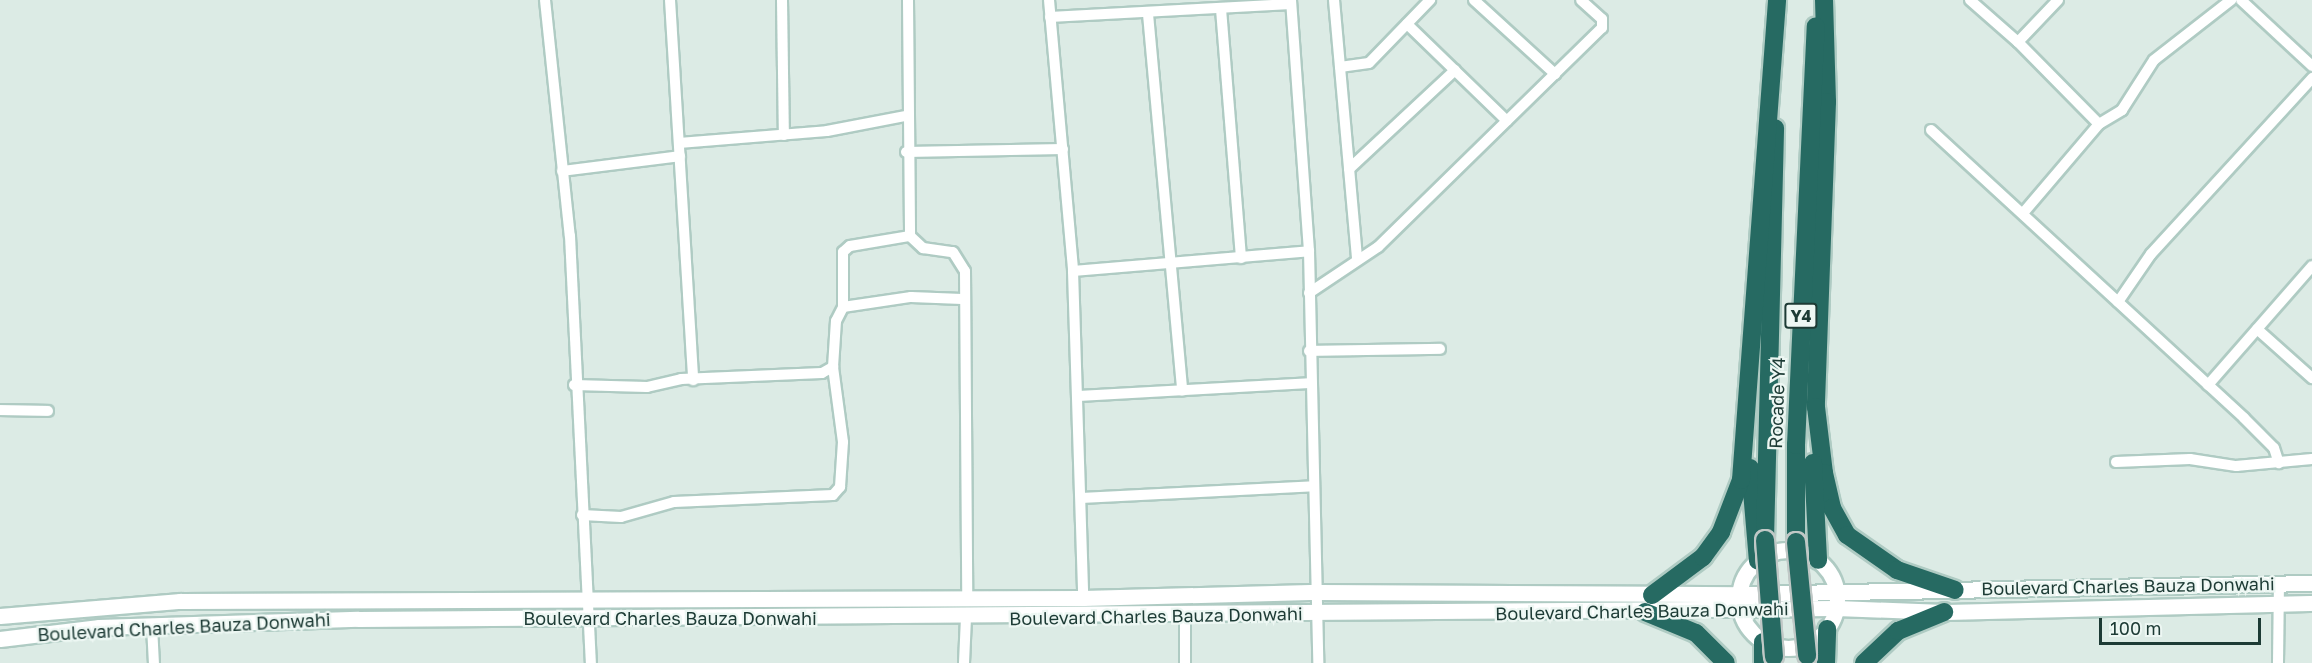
<!DOCTYPE html>
<style>
body{margin:0}
#map{position:relative;width:2312px;height:663px;overflow:hidden;background:#dcebe5;font-family:"Golos Text",sans-serif}
div>[style]{position:absolute}
.roads{filter:drop-shadow(2px 0 #afcbc3) drop-shadow(-2px 0 #afcbc3) drop-shadow(0 2px #afcbc3) drop-shadow(0 -2px #afcbc3)}
.street>*{height:10px;margin:-5px;padding:0 5px;transform-origin:5px;border-radius:5px;background:#fff}
.secondary>*{height:15px;margin:-7.5px;padding:0 7.5px;transform-origin:7.5px;border-radius:7.5px;background:#fff}
.secondary>.ring{margin:-7.5px;padding:0;box-sizing:content-box;background:none;border:15px solid #fff;border-radius:50%}
.highway>*{height:18px;margin:-9px;padding:0 9px;transform-origin:9px;border-radius:9px;background:#266a62}
.bridges{filter:drop-shadow(2px 0 #c0c8c6) drop-shadow(-2px 0 #c0c8c6) drop-shadow(0 2px #c0c8c6) drop-shadow(0 -2px #c0c8c6)}
.highway-bridge>*{height:18px;margin:-9px;padding:0 9px;transform-origin:9px;border-radius:9px;background:#266a62}
span{translate:-50% -50%;white-space:nowrap;text-align:center;line-height:1.15;-webkit-text-stroke:4.5px #edf7f3;paint-order:stroke}
.shield-label span{padding:2px 4px;background:#edf7f3;border:2px solid;border-radius:4px;-webkit-text-stroke-width:0}
.shield-label{font-size:16px;color:#1d3b35;font-weight:700}
.street-label{font-size:18px;color:#1d3b35}
.scale{position:absolute;left:2099px;top:618px;width:162px;height:27px;box-sizing:border-box;border:3px solid #1d3b35;border-top:0;padding-left:8px;font-size:18px;line-height:21px;white-space:nowrap;color:#1d3b35;-webkit-text-stroke:4px #edf7f3;paint-order:stroke}
</style>
<div id="map">
<div class="roads">
<div class="street">
<i style="left:545px;top:0;width:237px;rotate:84deg"></i>
<i style="left:570px;top:236px;width:428px;rotate:87.2deg"></i>
<i style="left:670px;top:0;width:381px;rotate:86.5deg"></i>
<i style="left:782px;top:0;width:135px;rotate:89.2deg"></i>
<i style="left:908px;top:0;width:236px;rotate:89.5deg"></i>
<i style="left:910px;top:236px;width:18px;rotate:43deg"></i>
<i style="left:923px;top:248px;width:30px;rotate:8deg"></i>
<i style="left:953px;top:252px;width:22px;rotate:58deg"></i>
<i style="left:965px;top:271px;width:326px;rotate:89.6deg"></i>
<i style="left:1049px;top:0;width:272px;rotate:84.9deg"></i>
<i style="left:1073px;top:271px;width:327px;rotate:88.2deg"></i>
<i style="left:1291px;top:0;width:252px;rotate:85.9deg"></i>
<i style="left:1309px;top:251px;width:412px;rotate:88.7deg"></i>
<i style="left:1334px;top:0;width:260px;rotate:84.9deg"></i>
<i style="left:1474px;top:0;width:110px;rotate:42.4deg"></i>
<i style="left:1970px;top:0;width:64px;rotate:41.2deg"></i>
<i style="left:2018px;top:42px;width:58px;rotate:-46.4deg"></i>
<i style="left:2241px;top:0;width:97px;rotate:42.9deg"></i>
<i style="left:1221px;top:9px;width:250px;rotate:85.4deg"></i>
<i style="left:1148px;top:14px;width:378px;rotate:84.8deg"></i>
<i style="left:1050px;top:17px;width:241px;rotate:-3.1deg"></i>
<i style="left:1407px;top:24px;width:139px;rotate:44.1deg"></i>
<i style="left:2018px;top:42px;width:115px;rotate:45.4deg"></i>
<i style="left:1340px;top:67px;width:29px;rotate:-8deg"></i>
<i style="left:1369px;top:63px;width:88px;rotate:-45.9deg"></i>
<i style="left:1931px;top:130px;width:425px;rotate:42.6deg"></i>
<i style="left:2244px;top:418px;width:42px;rotate:45deg"></i>
<i style="left:2274px;top:448px;width:16px;rotate:72deg"></i>
<i style="left:679px;top:143px;width:148px;rotate:-4.6deg"></i>
<i style="left:827px;top:131px;width:79px;rotate:-10.9deg"></i>
<i style="left:906px;top:152px;width:157px;rotate:-1.1deg"></i>
<i style="left:1349px;top:169px;width:145px;rotate:-43deg"></i>
<i style="left:562px;top:171px;width:119px;rotate:-7.2deg"></i>
<i style="left:2024px;top:212px;width:116px;rotate:-49.6deg"></i>
<i style="left:2099px;top:124px;width:27px;rotate:-31deg"></i>
<i style="left:2122px;top:110px;width:59px;rotate:-57.4deg"></i>
<i style="left:2154px;top:60px;width:98px;rotate:-37.9deg"></i>
<i style="left:1073px;top:271px;width:237px;rotate:-4.8deg"></i>
<i style="left:1309px;top:293px;width:83px;rotate:-33.7deg"></i>
<i style="left:1378px;top:247px;width:313px;rotate:-44.4deg"></i>
<i style="left:1602px;top:28px;width:9px;rotate:-90deg"></i>
<i style="left:1602px;top:19px;width:28px;rotate:-138deg"></i>
<i style="left:2118px;top:302px;width:58px;rotate:-55.5deg"></i>
<i style="left:2151px;top:254px;width:239px;rotate:-47.5deg"></i>
<i style="left:843px;top:307px;width:55px;rotate:-90deg"></i>
<i style="left:843px;top:252px;width:9px;rotate:-41deg"></i>
<i style="left:850px;top:246px;width:61px;rotate:-9.5deg"></i>
<i style="left:2257px;top:329px;width:74px;rotate:41.7deg"></i>
<i style="left:1309px;top:351px;width:131px;rotate:-0.9deg"></i>
<i style="left:574px;top:385px;width:73px;rotate:1.6deg"></i>
<i style="left:647px;top:387px;width:35px;rotate:-13deg"></i>
<i style="left:681px;top:379px;width:141px;rotate:-2.4deg"></i>
<i style="left:822px;top:373px;width:13px;rotate:-29deg"></i>
<i style="left:833px;top:367px;width:46px;rotate:-86.3deg"></i>
<i style="left:836px;top:321px;width:16px;rotate:-63deg"></i>
<i style="left:843px;top:307px;width:69px;rotate:-8.4deg"></i>
<i style="left:911px;top:297px;width:51px;rotate:2.2deg"></i>
<i style="left:2208px;top:385px;width:158px;rotate:-48.8deg"></i>
<i style="left:1079px;top:396px;width:230px;rotate:-3.2deg"></i>
<i style="left:0;top:410px;width:48px;rotate:1.2deg"></i>
<i style="left:2116px;top:462px;width:74px;rotate:-2.3deg"></i>
<i style="left:2190px;top:459px;width:47px;rotate:8.7deg"></i>
<i style="left:2236px;top:466px;width:76px;rotate:-5.3deg"></i>
<i style="left:1081px;top:498px;width:233px;rotate:-2.9deg"></i>
<i style="left:582px;top:515px;width:39px;rotate:3deg"></i>
<i style="left:621px;top:517px;width:55px;rotate:-15.8deg"></i>
<i style="left:674px;top:502px;width:159px;rotate:-2.5deg"></i>
<i style="left:833px;top:495px;width:11px;rotate:-49deg"></i>
<i style="left:840px;top:487px;width:45px;rotate:-86.2deg"></i>
<i style="left:843px;top:442px;width:76px;rotate:-97.6deg"></i>
<i style="left:152px;top:626px;width:37px;rotate:87deg"></i>
<i style="left:964px;top:663px;width:45px;rotate:-87.5deg"></i>
<i style="left:1185px;top:663px;width:47px;rotate:-90deg"></i>
<i style="left:2278px;top:663px;width:79px;rotate:-89.3deg"></i>
</div>
<div class="secondary">
<i class="ring" style="left:1739px;top:550px;width:83px;height:83px"></i>
<i style="left:0;top:616px;width:181px;rotate:-4.8deg"></i>
<i style="left:180px;top:601px;width:903px;rotate:-0.19deg"></i>
<i style="left:1083px;top:598px;width:236px;rotate:-1.5deg"></i>
<i style="left:1319px;top:592px;width:420px;rotate:0.3deg"></i>
<i style="left:1739px;top:594px;width:573px;rotate:-1.1deg"></i>
<i style="left:0;top:639px;width:100px;rotate:-6.9deg"></i>
<i style="left:99px;top:627px;width:259px;rotate:-1.8deg"></i>
<i style="left:358px;top:619px;width:1478px;rotate:-0.43deg"></i>
<i style="left:1836px;top:608px;width:108px;rotate:2.1deg"></i>
<i style="left:1944px;top:612px;width:368px;rotate:-1.4deg"></i>
</div>
<div class="highway">
<i style="left:1824px;top:0;width:102px;rotate:88.3deg"></i>
<i style="left:1827px;top:102px;width:305px;rotate:92.1deg"></i>
<i style="left:1816px;top:407px;width:66px;rotate:83.1deg"></i>
<i style="left:1824px;top:473px;width:36px;rotate:77deg"></i>
<i style="left:1832px;top:508px;width:31px;rotate:61deg"></i>
<i style="left:1847px;top:535px;width:61px;rotate:35deg"></i>
<i style="left:1897px;top:570px;width:61px;rotate:19deg"></i>
<i style="left:1813px;top:463px;width:97px;rotate:87deg"></i>
<i style="left:1750px;top:468px;width:93px;rotate:85.1deg"></i>
<i style="left:1765px;top:540px;width:412px;rotate:-88.6deg"></i>
<i style="left:1796px;top:542px;width:97px;rotate:-90deg"></i>
<i style="left:1796px;top:445px;width:419px;rotate:-87.3deg"></i>
<i style="left:1652px;top:595px;width:64px;rotate:-36.7deg"></i>
<i style="left:1703px;top:557px;width:31px;rotate:-54deg"></i>
<i style="left:1721px;top:532px;width:56px;rotate:-69deg"></i>
<i style="left:1741px;top:480px;width:481px;rotate:-85.7deg"></i>
<i style="left:1645px;top:612px;width:55px;rotate:22.4deg"></i>
<i style="left:1696px;top:633px;width:42px;rotate:45deg"></i>
<i style="left:1763px;top:663px;width:21px;rotate:-90deg"></i>
<i style="left:1826px;top:663px;width:34px;rotate:-88deg"></i>
<i style="left:1864px;top:663px;width:47px;rotate:-43.3deg"></i>
<i style="left:1898px;top:631px;width:50px;rotate:-22.4deg"></i>
</div>
</div>
<div class="bridges">
<div class="highway-bridge">
<i style="left:1765px;top:540px;width:117px;rotate:85.6deg"></i>
<i style="left:1796px;top:542px;width:114px;rotate:84.4deg"></i>
</div>
</div>
<div class="shield-label">
<span style="left:1801px;top:316px">Y4</span>
</div>
<div class="street-label">
<span style="left:1777px;top:403px;rotate:-88deg">Rocade Y4</span>
<span style="left:2128px;top:586px;rotate:-1deg">Boulevard Charles Bauza Donwahi</span>
<span style="left:1642px;top:611px;rotate:-1deg">Boulevard Charles Bauza Donwahi</span>
<span style="left:1156px;top:616px;rotate:-1deg">Boulevard Charles Bauza Donwahi</span>
<span style="left:670px;top:618px">Boulevard Charles Bauza Donwahi</span>
<span style="left:184px;top:627px;rotate:-3deg">Boulevard Charles Bauza Donwahi</span>
</div>
<div class="scale">100 m</div>
</div>
